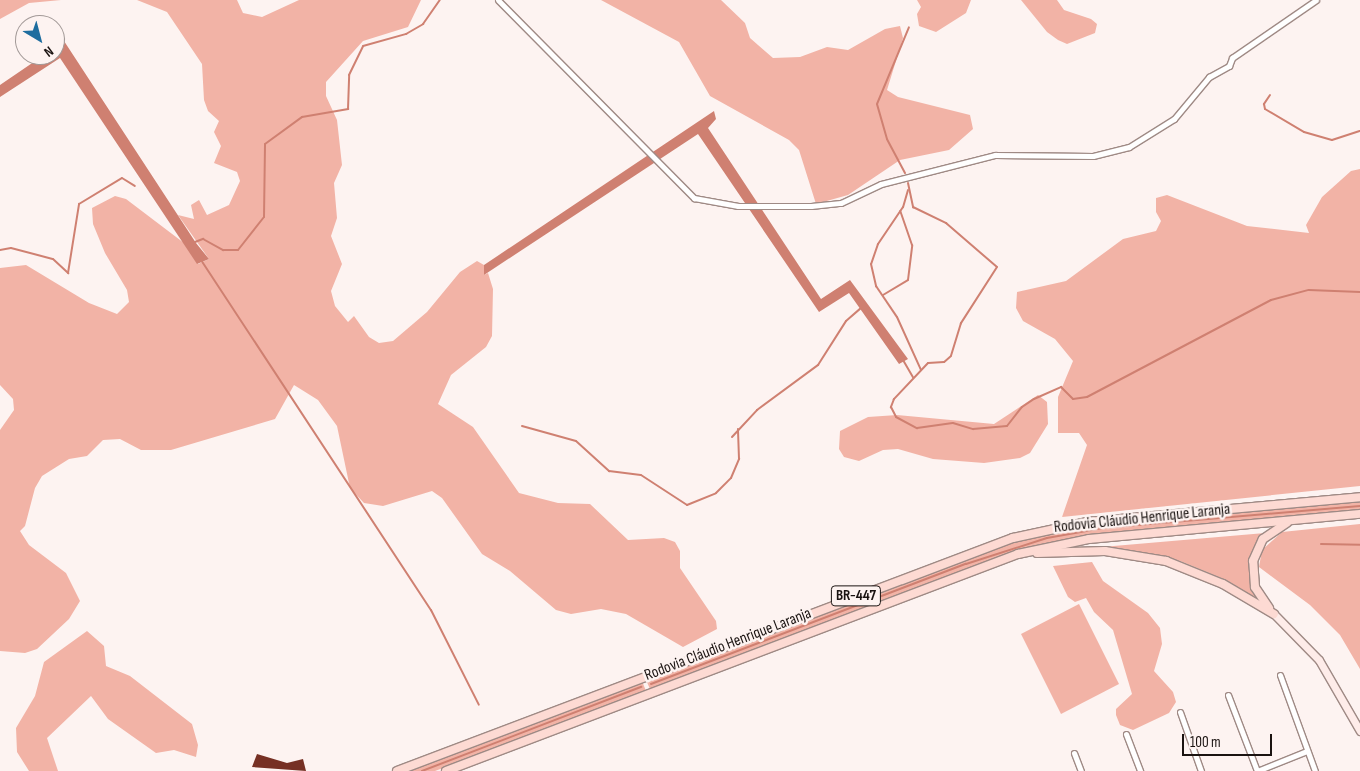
<!DOCTYPE html>
<meta charset="utf-8">
<style>
body{margin:0}
#map{position:relative;width:1360px;height:771px;overflow:hidden;background:#fdf3f1;font-family:"Sofia Sans Condensed",sans-serif}
div>[style]{position:absolute}
.green>*{inset:0;background:#f2b3a6}
.water>*{inset:0;background:#cf8071}
.stream>*{height:2px;margin:-1px;padding:0 1px;transform-origin:1px;border-radius:1px;background:#cf8071}
.building>*{inset:0;background:#763024}
.roads{filter:drop-shadow(1px 0 #9f8a85) drop-shadow(-1px 0 #9f8a85) drop-shadow(0 1px #9f8a85) drop-shadow(0 -1px #9f8a85)}
.minor>*{height:5px;margin:-2.5px;padding:0 2.5px;transform-origin:2.5px;border-radius:2.5px;background:#fff}
.secondary>*{height:7px;margin:-3.5px;padding:0 3.5px;transform-origin:3.5px;border-radius:3.5px;background:#feece9}
.primary>*{height:8px;margin:-4px;padding:0 4px;transform-origin:4px;border-radius:4px;background:#fddad3}
span{translate:-50% -50%;white-space:nowrap;text-align:center;line-height:1.15;-webkit-text-stroke:5px #fdf3f1;paint-order:stroke}
.shield-label span{padding:1px 4px;background:#fdf3f1;border:1px solid;border-radius:4px;-webkit-text-stroke-width:0}
.shield-label{font-size:15px;color:#1a1311;font-weight:700}
.street-label{font-size:16px;color:#1a1311}
.north{position:absolute;left:15px;top:15px;width:50px;height:50px;box-sizing:border-box;background:#fdf3f1;border:1px solid #a29997;border-radius:50%;rotate:143deg;font-size:14px;font-weight:700;line-height:20px;text-align:center;color:#1a1311}
.north::after{content:'';display:block;margin:auto;width:18px;height:22px;background:#1e6d9f;clip-path:polygon(50% 0,100% 100%,50% 72%,0 100%)}
.scale{position:absolute;left:1182px;top:734px;width:90px;height:22px;box-sizing:border-box;border:2px solid #1a1311;border-top:0;padding-left:6px;font-size:15px;line-height:18px;white-space:nowrap;color:#1a1311;-webkit-text-stroke:4px #fdf3f1;paint-order:stroke}
</style>
<div id="map">
<div class="green">
<i style="clip-path:polygon(0 0,61px 0,29px 3px,0 19px)"></i>
<i style="clip-path:polygon(137px 0,237px 0,243px 13px,262px 17px,299px 0,421px 0,408px 27px,363px 41px,326px 82px,326px 96px,337px 120px,342px 165px,334px 183px,337px 218px,331px 236px,342px 264px,331px 291px,335px 306px,348px 322px,354px 316px,369px 337px,379px 343px,393px 341px,427px 312px,460px 272px,477px 261px,484px 265px,484px 275px,488px 273px,493px 289px,492px 336px,486px 347px,451px 375px,438px 404px,473px 427px,519px 493px,558px 503px,590px 504px,628px 540px,664px 538px,675px 542px,680px 551px,680px 568px,716px 621px,717px 629px,683px 647px,626px 614px,601px 609px,571px 614px,556px 610px,510px 571px,482px 554px,442px 498px,432px 491px,383px 506px,364px 503px,350px 488px,337px 426px,318px 400px,294px 385px,275px 419px,171px 450px,141px 450px,120px 439px,103px 440px,87px 456px,69px 459px,42px 476px,35px 488px,25px 526px,20px 531px,29px 545px,66px 573px,80px 601px,69px 619px,37px 649px,25px 653px,0 651px,0 430px,14px 410px,13px 399px,0 385px,0 268px,26px 265px,89px 303px,117px 314px,129px 302px,127px 290px,105px 253px,93px 224px,92px 208px,115px 196px,126px 199px,184px 243px,198px 264px,209px 259px,178px 215px,194px 219px,191px 205px,199px 200px,207px 215px,229px 205px,240px 181px,237px 172px,214px 163px,221px 146px,214px 132px,219px 121px,208px 111px,204px 100px,202px 64px,167px 12px)"></i>
<i style="clip-path:polygon(601px 0,721px 0,745px 23px,750px 38px,773px 58px,800px 57px,827px 47px,848px 50px,885px 29px,900px 26px,903px 38px,887px 90px,898px 97px,970px 115px,973px 129px,949px 150px,900px 160px,848px 195px,816px 204px,799px 150px,789px 140px,710px 96px,679px 42px)"></i>
<i style="clip-path:polygon(917px 0,971px 0,966px 13px,936px 32px,919px 26px,917px 14px,921px 7px)"></i>
<i style="clip-path:polygon(1021px 0,1057px 0,1064px 10px,1091px 19px,1097px 24px,1095px 33px,1067px 44px,1058px 40px,1047px 32px)"></i>
<i style="clip-path:polygon(1360px 169px,1360px 486px,1062px 517px,1087px 445px,1079px 433px,1058px 433px,1058px 397px,1073px 361px,1055px 339px,1023px 321px,1016px 308px,1017px 292px,1066px 281px,1123px 239px,1156px 231px,1161px 221px,1156px 212px,1156px 198px,1167px 195px,1247px 226px,1309px 233px,1306px 225px,1322px 197px,1351px 171px)"></i>
<i style="clip-path:polygon(1038px 395px,1047px 402px,1048px 424px,1030px 453px,1020px 458px,984px 463px,933px 459px,898px 449px,883px 450px,859px 461px,844px 457px,839px 449px,840px 431px,868px 417px,897px 415px,994px 424px)"></i>
<i style="clip-path:polygon(1360px 500px,1360px 510px,1107px 533px,1034px 546px,650px 689px,646px 680px,1014px 541px,1087px 525px)"></i>
<i style="clip-path:polygon(1360px 524px,1360px 669px,1340px 635px,1310px 605px,1259px 567px,1262px 550px,1282px 532px)"></i>
<i style="clip-path:polygon(1265px 533px,1254px 549px,1249px 568px,1257px 600px,1221px 578px,1180px 561px,1102px 547px)"></i>
<i style="clip-path:polygon(1092px 562px,1103px 581px,1148px 613px,1160px 628px,1162px 644px,1154px 671px,1173px 692px,1176px 702px,1169px 713px,1133px 730px,1120px 725px,1116px 715px,1116px 709px,1132px 694px,1113px 630px,1094px 612px,1086px 598px,1075px 602px,1068px 597px,1053px 566px)"></i>
<i style="clip-path:polygon(1079px 604px,1119px 684px,1061px 714px,1021px 634px)"></i>
<i style="clip-path:polygon(87px 631px,104px 646px,106px 666px,130px 676px,192px 724px,198px 745px,196px 757px,174px 750px,156px 753px,108px 719px,91px 696px,47px 738px,58px 771px,29px 771px,17px 752px,16px 728px,35px 696px,44px 662px)"></i>
<i style="clip-path:polygon(642px 681px,646px 691px,435px 771px,407px 771px)"></i>
</div>
<div class="water">
<i style="clip-path:polygon(64px 41px,196px 243px,209px 259px,197px 264px,60px 58px,0 97px,0 85px,44px 55px,55px 55px,55px 47px)"></i>
<i style="clip-path:polygon(714px 111px,716px 119px,708px 128px,821px 299px,850px 280px,908px 359px,899px 364px,849px 293px,819px 312px,698px 134px,484px 275px,484px 265px)"></i>
</div>
<div class="stream">
<i style="left:1270px;top:95px;width:11px;rotate:124deg"></i>
<i style="left:1264px;top:104px;width:5px;rotate:79deg"></i>
<i style="left:1265px;top:109px;width:45px;rotate:30.5deg"></i>
<i style="left:1304px;top:132px;width:29px;rotate:16deg"></i>
<i style="left:1332px;top:140px;width:29px;rotate:-18deg"></i>
<i style="left:905px;top:173px;width:38px;rotate:-118deg"></i>
<i style="left:887px;top:139px;width:36px;rotate:-106deg"></i>
<i style="left:877px;top:104px;width:83px;rotate:-67.4deg"></i>
<i style="left:908px;top:183px;width:25px;rotate:78deg"></i>
<i style="left:913px;top:207px;width:37px;rotate:26deg"></i>
<i style="left:946px;top:223px;width:67px;rotate:40.8deg"></i>
<i style="left:997px;top:267px;width:67px;rotate:122.7deg"></i>
<i style="left:961px;top:323px;width:34px;rotate:107deg"></i>
<i style="left:951px;top:356px;width:9px;rotate:139deg"></i>
<i style="left:944px;top:362px;width:16px;rotate:176deg"></i>
<i style="left:928px;top:363px;width:50px;rotate:133.4deg"></i>
<i style="left:894px;top:399px;width:9px;rotate:111deg"></i>
<i style="left:891px;top:407px;width:11px;rotate:63deg"></i>
<i style="left:896px;top:417px;width:24px;rotate:28deg"></i>
<i style="left:917px;top:428px;width:36px;rotate:-8deg"></i>
<i style="left:953px;top:423px;width:21px;rotate:17deg"></i>
<i style="left:973px;top:429px;width:34px;rotate:-5deg"></i>
<i style="left:1007px;top:426px;width:24px;rotate:-52deg"></i>
<i style="left:1022px;top:407px;width:14px;rotate:-34deg"></i>
<i style="left:1034px;top:399px;width:30px;rotate:-24deg"></i>
<i style="left:1061px;top:387px;width:17px;rotate:45deg"></i>
<i style="left:1073px;top:399px;width:14px;rotate:-8deg"></i>
<i style="left:1087px;top:397px;width:208px;rotate:-27.8deg"></i>
<i style="left:1271px;top:300px;width:39px;rotate:-15deg"></i>
<i style="left:1309px;top:290px;width:51px;rotate:2.2deg"></i>
<i style="left:908px;top:190px;width:18px;rotate:106deg"></i>
<i style="left:903px;top:207px;width:45px;rotate:124deg"></i>
<i style="left:878px;top:244px;width:21px;rotate:109deg"></i>
<i style="left:871px;top:264px;width:23px;rotate:77deg"></i>
<i style="left:876px;top:286px;width:37px;rotate:56deg"></i>
<i style="left:897px;top:317px;width:58px;rotate:65.6deg"></i>
<i style="left:195px;top:242px;width:9px;rotate:-21deg"></i>
<i style="left:203px;top:239px;width:23px;rotate:29deg"></i>
<i style="left:223px;top:250px;width:15px"></i>
<i style="left:238px;top:250px;width:42px;rotate:-51.8deg"></i>
<i style="left:264px;top:217px;width:73px;rotate:-89.2deg"></i>
<i style="left:265px;top:144px;width:46px;rotate:-36.1deg"></i>
<i style="left:302px;top:117px;width:47px;rotate:-9.9deg"></i>
<i style="left:348px;top:109px;width:34px;rotate:-88deg"></i>
<i style="left:349px;top:75px;width:32px;rotate:-64deg"></i>
<i style="left:363px;top:46px;width:45px;rotate:-15.6deg"></i>
<i style="left:406px;top:34px;width:20px;rotate:-30deg"></i>
<i style="left:423px;top:24px;width:29px;rotate:-55deg"></i>
<i style="left:0;top:250px;width:11px;rotate:-10deg"></i>
<i style="left:11px;top:248px;width:43px;rotate:14.7deg"></i>
<i style="left:53px;top:259px;width:21px;rotate:43deg"></i>
<i style="left:68px;top:273px;width:70px;rotate:-80.9deg"></i>
<i style="left:79px;top:204px;width:50px;rotate:-31.2deg"></i>
<i style="left:122px;top:178px;width:15px;rotate:32deg"></i>
<i style="left:201px;top:260px;width:419px;rotate:56.7deg"></i>
<i style="left:431px;top:610px;width:106px;rotate:63.2deg"></i>
<i style="left:883px;top:295px;width:29px;rotate:-31deg"></i>
<i style="left:908px;top:280px;width:35px;rotate:-83deg"></i>
<i style="left:912px;top:245px;width:36px;rotate:-109deg"></i>
<i style="left:903px;top:360px;width:20px;rotate:60deg"></i>
<i style="left:522px;top:426px;width:56px;rotate:15.5deg"></i>
<i style="left:576px;top:441px;width:45px;rotate:42.3deg"></i>
<i style="left:609px;top:471px;width:32px;rotate:7deg"></i>
<i style="left:641px;top:475px;width:55px;rotate:33.1deg"></i>
<i style="left:687px;top:505px;width:31px;rotate:-22deg"></i>
<i style="left:716px;top:493px;width:21px;rotate:-45deg"></i>
<i style="left:731px;top:478px;width:21px;rotate:-67deg"></i>
<i style="left:739px;top:459px;width:30px;rotate:-92deg"></i>
<i style="left:732px;top:437px;width:37px;rotate:-47deg"></i>
<i style="left:757px;top:410px;width:76px;rotate:-36.4deg"></i>
<i style="left:818px;top:365px;width:52px;rotate:-57.5deg"></i>
<i style="left:846px;top:321px;width:20px;rotate:-41deg"></i>
<i style="left:1321px;top:544px;width:39px;rotate:1deg"></i>
<i style="left:651px;top:684px;width:337px;rotate:-20.9deg"></i>
<i style="left:966px;top:564px;width:85px;rotate:-17.8deg"></i>
<i style="left:1047px;top:538px;width:57px;rotate:-10.1deg"></i>
<i style="left:1103px;top:528px;width:258px;rotate:-4.9deg"></i>
<i style="left:422px;top:771px;width:235px;rotate:-21deg"></i>
</div>
<div class="building">
<i style="clip-path:polygon(257px 754px,287px 763px,303px 759px,306px 771px,252px 767px)"></i>
</div>
<div class="roads">
<div class="minor">
<i style="left:498px;top:0;width:279px;rotate:45.3deg"></i>
<i style="left:694px;top:198px;width:45px;rotate:10.3deg"></i>
<i style="left:738px;top:206px;width:73px"></i>
<i style="left:811px;top:206px;width:30px;rotate:-6deg"></i>
<i style="left:841px;top:203px;width:44px;rotate:-25.4deg"></i>
<i style="left:881px;top:184px;width:118px;rotate:-14.3deg"></i>
<i style="left:995px;top:155px;width:98px;rotate:0.6deg"></i>
<i style="left:1093px;top:156px;width:37px;rotate:-14deg"></i>
<i style="left:1129px;top:147px;width:53px;rotate:-31.9deg"></i>
<i style="left:1174px;top:119px;width:55px;rotate:-50.2deg"></i>
<i style="left:1209px;top:77px;width:23px;rotate:-29deg"></i>
<i style="left:1229px;top:66px;width:9px;rotate:-69deg"></i>
<i style="left:1232px;top:58px;width:102px;rotate:-34.6deg"></i>
<i style="left:1280px;top:675px;width:102px;rotate:70deg"></i>
<i style="left:1228px;top:695px;width:81px;rotate:69.1deg"></i>
<i style="left:1180px;top:712px;width:63px;rotate:70.4deg"></i>
<i style="left:1126px;top:734px;width:40px;rotate:69deg"></i>
<i style="left:1074px;top:753px;width:19px;rotate:69deg"></i>
<i style="left:1257px;top:771px;width:54px;rotate:-21.8deg"></i>
</div>
<div class="secondary">
<i style="left:1274px;top:614px;width:64px;rotate:45.6deg"></i>
<i style="left:1319px;top:660px;width:82px;rotate:60deg"></i>
</div>
<div class="primary">
<i style="left:1037px;top:553px;width:68px;rotate:-1.7deg"></i>
<i style="left:1105px;top:551px;width:62px;rotate:9.3deg"></i>
<i style="left:1166px;top:561px;width:61px;rotate:22deg"></i>
<i style="left:1223px;top:584px;width:59px;rotate:30.5deg"></i>
<i style="left:1269px;top:608px;width:25px;rotate:-124deg"></i>
<i style="left:1255px;top:587px;width:26px;rotate:-94deg"></i>
<i style="left:1253px;top:561px;width:24px;rotate:-66deg"></i>
<i style="left:1263px;top:539px;width:29px;rotate:-34deg"></i>
<i style="left:397px;top:771px;width:659px;rotate:-20.72deg"></i>
<i style="left:1013px;top:538px;width:76px;rotate:-12.2deg"></i>
<i style="left:1087px;top:522px;width:274px;rotate:-5.2deg"></i>
<i style="left:446px;top:771px;width:612px;rotate:-20.78deg"></i>
<i style="left:1018px;top:554px;width:73px;rotate:-11.9deg"></i>
<i style="left:1089px;top:539px;width:272px;rotate:-5.3deg"></i>
</div>
</div>
<div class="shield-label">
<span style="left:856px;top:596px">BR-447</span>
</div>
<div class="street-label">
<span style="left:1142px;top:519px;rotate:-6deg">Rodovia Cláudio Henrique Laranja</span>
<span style="left:728px;top:645px;rotate:-21deg">Rodovia Cláudio Henrique Laranja</span>
</div>
<div class="north">N</div>
<div class="scale">100 m</div>
</div>
